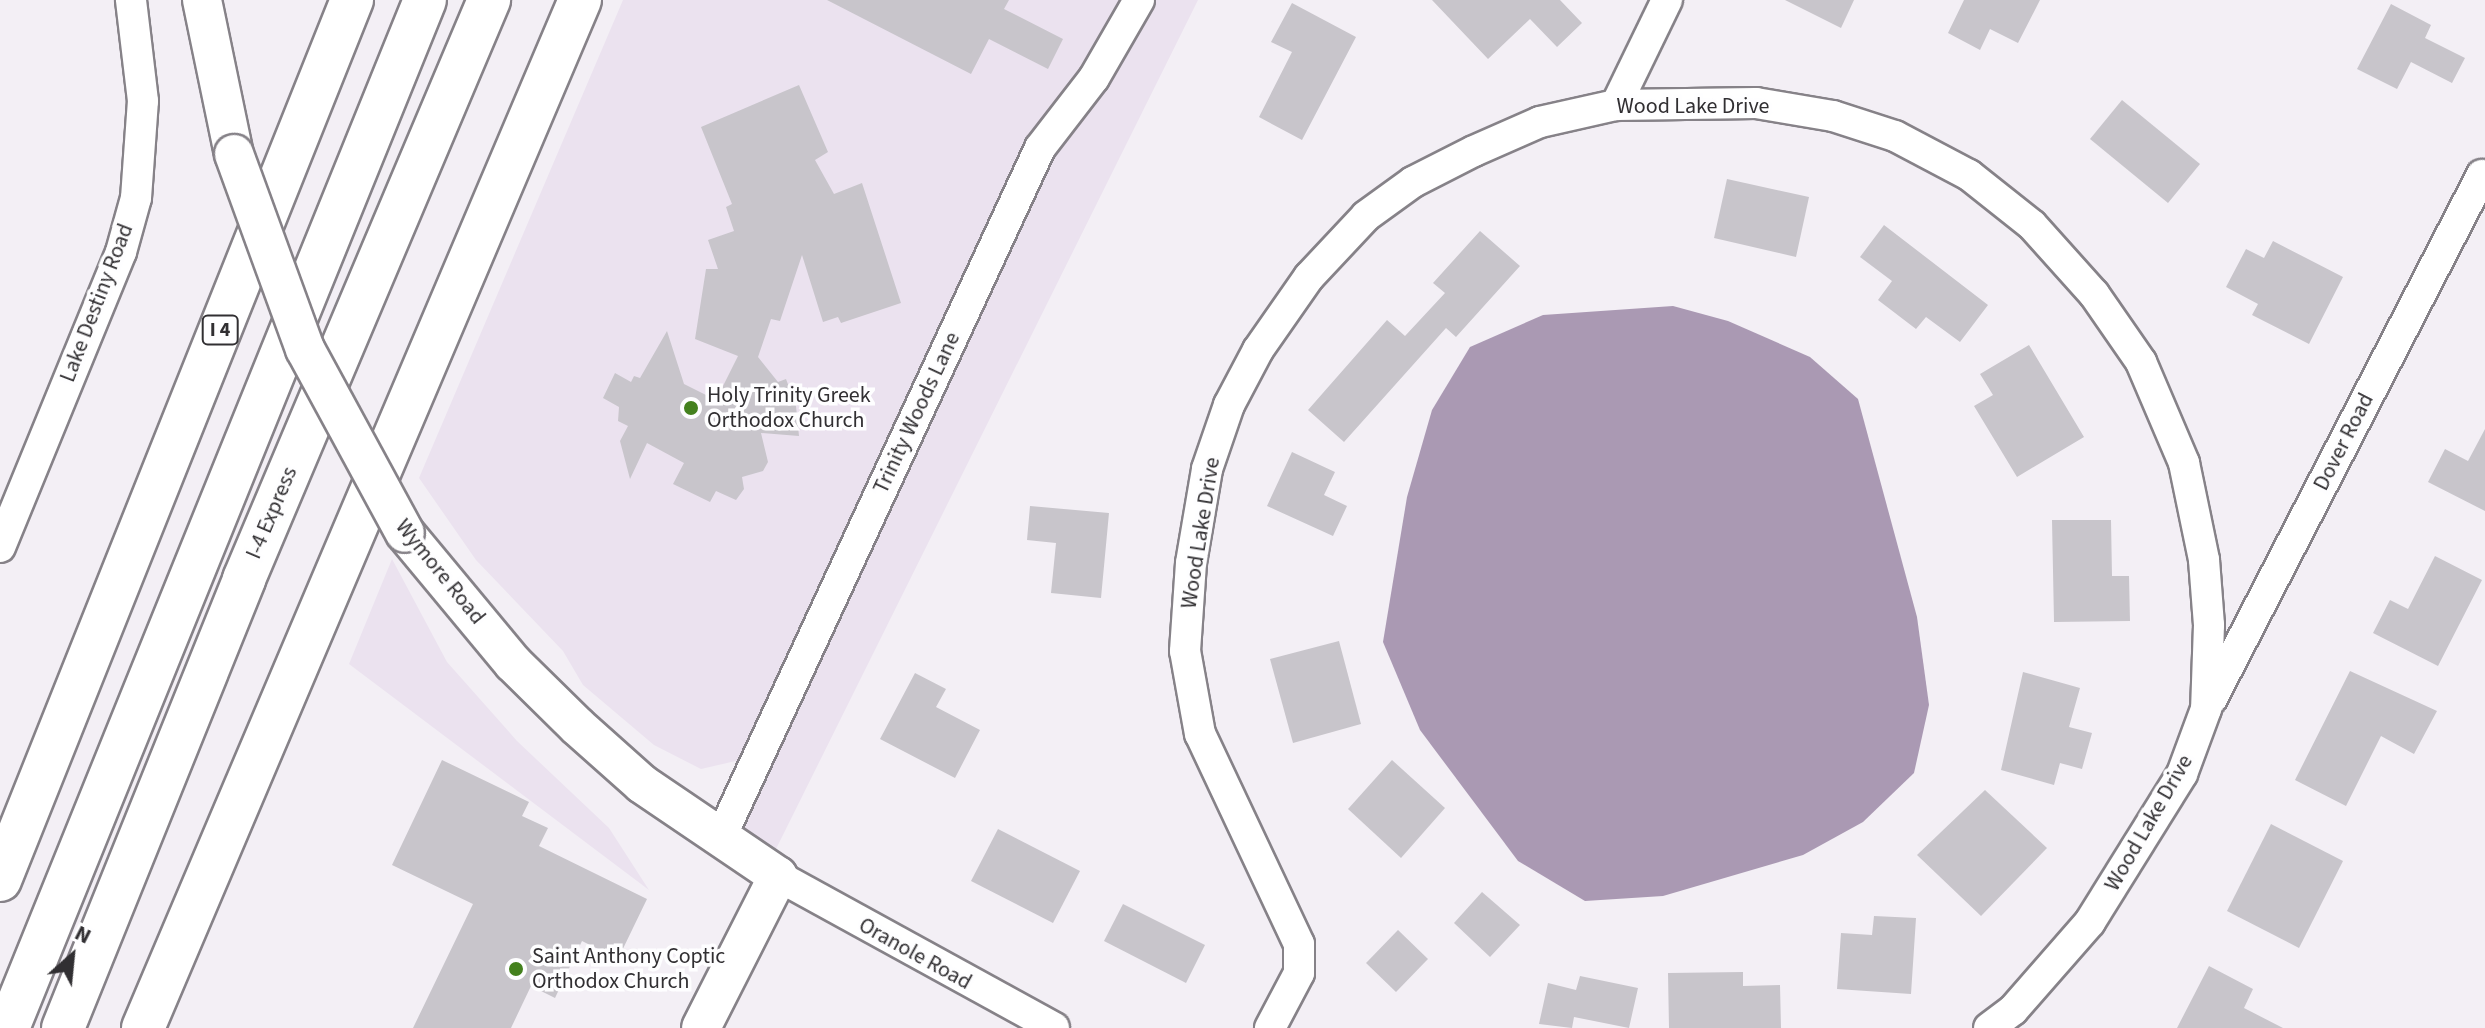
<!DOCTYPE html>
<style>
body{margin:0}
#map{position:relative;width:2485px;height:1028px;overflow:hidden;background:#f3eff5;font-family:"Source Sans 3",sans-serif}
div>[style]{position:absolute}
.built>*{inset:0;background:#ebe2ef}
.water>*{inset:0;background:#aa99b3}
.building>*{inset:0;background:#c8c5cb}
.roads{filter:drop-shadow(2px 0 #868288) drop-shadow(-2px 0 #868288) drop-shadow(0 2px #868288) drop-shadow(0 -2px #868288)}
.minor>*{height:30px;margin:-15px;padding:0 15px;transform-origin:15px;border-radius:15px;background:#fff}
.major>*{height:38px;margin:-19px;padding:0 19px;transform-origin:19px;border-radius:19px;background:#fff}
.highway>*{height:42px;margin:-21px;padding:0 21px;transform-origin:21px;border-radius:21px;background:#fff}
.bridges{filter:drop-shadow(2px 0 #868288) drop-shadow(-2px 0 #868288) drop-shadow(0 2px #868288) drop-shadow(0 -2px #868288)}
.major-bridge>*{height:38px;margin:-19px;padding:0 19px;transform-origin:19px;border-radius:19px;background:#fff}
.dots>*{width:22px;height:22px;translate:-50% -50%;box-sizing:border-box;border:4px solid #fefeff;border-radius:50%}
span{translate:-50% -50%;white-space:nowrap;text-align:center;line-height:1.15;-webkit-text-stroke:7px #fefeff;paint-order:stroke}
.shield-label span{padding:2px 6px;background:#fefeff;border:2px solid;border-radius:6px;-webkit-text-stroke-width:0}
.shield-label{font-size:20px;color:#312f32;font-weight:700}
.street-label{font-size:22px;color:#312f32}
.poi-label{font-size:22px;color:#312f32}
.left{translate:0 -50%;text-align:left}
.north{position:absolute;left:32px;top:916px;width:80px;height:80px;-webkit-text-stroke:6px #fefeff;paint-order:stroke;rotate:27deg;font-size:22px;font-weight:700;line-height:32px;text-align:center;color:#312f32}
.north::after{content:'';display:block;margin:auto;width:28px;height:36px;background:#312f32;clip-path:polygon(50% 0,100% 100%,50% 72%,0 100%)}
</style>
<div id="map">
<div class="built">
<i style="clip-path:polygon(623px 0,1123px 0,1083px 70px,1028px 143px,740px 760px,701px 769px,654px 745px,583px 685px,563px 651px,476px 560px,419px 478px)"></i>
<i style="clip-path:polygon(1155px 0,1198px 0,773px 855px,737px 832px,1052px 156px,1106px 85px)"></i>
<i style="clip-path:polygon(392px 559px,447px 662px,517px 741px,609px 828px,649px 890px,349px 664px)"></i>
</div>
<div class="water">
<i style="clip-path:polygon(1673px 306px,1728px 321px,1810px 357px,1858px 399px,1917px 617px,1929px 705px,1914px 773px,1863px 822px,1803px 855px,1663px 896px,1585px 901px,1518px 861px,1420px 730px,1383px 642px,1407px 497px,1432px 410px,1470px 347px,1543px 315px)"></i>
</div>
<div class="building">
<i style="clip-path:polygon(827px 0,1009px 0,1004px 9px,1063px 39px,1048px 69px,989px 39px,971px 74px)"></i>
<i style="clip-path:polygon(1432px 0,1560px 0,1582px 23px,1557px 47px,1530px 19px,1488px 59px)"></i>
<i style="clip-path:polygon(1785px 0,1854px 0,1841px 28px)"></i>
<i style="clip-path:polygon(1964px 0,2040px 0,2018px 43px,1990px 29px,1980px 50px,1948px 33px)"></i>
<i style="clip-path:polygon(1292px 3px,1356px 37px,1302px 140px,1259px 117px,1292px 52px,1271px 42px)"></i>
<i style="clip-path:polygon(2391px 4px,2431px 25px,2425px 38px,2465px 58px,2452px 83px,2411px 62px,2397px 89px,2357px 69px)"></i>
<i style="clip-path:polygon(799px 85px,828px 152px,815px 160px,834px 194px,862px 183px,901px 303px,841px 323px,838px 317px,823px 322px,802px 255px,780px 321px,771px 319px,758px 357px,778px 382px,786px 379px,796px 406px,799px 436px,761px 433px,768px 462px,763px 471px,742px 477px,744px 489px,736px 500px,716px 491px,710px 502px,673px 484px,684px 463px,647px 443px,630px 479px,620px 441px,628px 426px,618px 421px,619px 407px,603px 398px,615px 373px,631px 382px,634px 376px,640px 378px,667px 331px,684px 384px,716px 400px,738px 356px,695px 339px,706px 269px,718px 269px,708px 240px,734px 231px,726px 207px,732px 204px,701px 127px)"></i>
<i style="clip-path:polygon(2122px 100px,2200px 164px,2168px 203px,2090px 139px)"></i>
<i style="clip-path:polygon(1727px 179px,1809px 197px,1796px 257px,1714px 238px)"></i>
<i style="clip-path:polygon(1884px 225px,1988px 305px,1960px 342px,1926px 317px,1916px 329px,1878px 300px,1892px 281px,1860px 257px)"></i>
<i style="clip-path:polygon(1480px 231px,1520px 266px,1456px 337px,1446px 328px,1344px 442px,1308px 410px,1387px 320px,1405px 336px,1445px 293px,1433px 283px)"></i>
<i style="clip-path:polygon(2273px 241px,2343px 277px,2309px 344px,2252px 315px,2258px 304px,2226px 287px,2246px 249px,2264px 258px)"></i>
<i style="clip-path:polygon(2029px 345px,2084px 437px,2017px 477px,1974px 406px,1993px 395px,1980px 374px)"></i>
<i style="clip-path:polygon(2485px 429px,2485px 511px,2428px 482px,2445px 449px,2468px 461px)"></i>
<i style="clip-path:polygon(1292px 452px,1335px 472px,1324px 495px,1347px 506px,1333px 536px,1267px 506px)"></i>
<i style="clip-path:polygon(1030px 506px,1109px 513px,1101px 598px,1051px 593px,1056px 543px,1027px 540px)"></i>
<i style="clip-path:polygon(2052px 520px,2111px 520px,2112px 576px,2129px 576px,2130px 621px,2054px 622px)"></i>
<i style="clip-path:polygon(2435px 556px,2482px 580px,2438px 666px,2373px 633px,2390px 600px,2408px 609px)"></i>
<i style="clip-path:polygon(1339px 641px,1361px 724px,1293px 743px,1270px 659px)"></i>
<i style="clip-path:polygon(2350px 671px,2437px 711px,2414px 754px,2381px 736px,2346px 806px,2295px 780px)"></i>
<i style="clip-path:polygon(2023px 672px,2080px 688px,2069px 727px,2092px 733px,2082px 769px,2060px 763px,2054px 785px,2001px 770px)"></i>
<i style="clip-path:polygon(915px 673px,946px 689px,936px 707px,980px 730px,955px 778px,880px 739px)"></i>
<i style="clip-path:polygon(442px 760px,529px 802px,522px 816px,548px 828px,539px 846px,647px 899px,618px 959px,582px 941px,555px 998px,531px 986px,511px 1028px,413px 1028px,473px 904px,392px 865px)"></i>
<i style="clip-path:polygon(1392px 760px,1445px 808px,1401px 858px,1348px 809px)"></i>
<i style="clip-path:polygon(1985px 790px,2047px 848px,1981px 916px,1917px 855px)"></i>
<i style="clip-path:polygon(2271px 824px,2343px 861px,2299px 948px,2227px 911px)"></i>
<i style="clip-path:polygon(998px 829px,1080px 871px,1053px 923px,971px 881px)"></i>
<i style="clip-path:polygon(1482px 892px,1520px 925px,1490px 957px,1454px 923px)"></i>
<i style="clip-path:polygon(1123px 904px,1205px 945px,1186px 983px,1104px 941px)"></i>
<i style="clip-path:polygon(1874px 916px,1916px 918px,1911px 994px,1837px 989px,1841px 933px,1872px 935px)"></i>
<i style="clip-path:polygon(1398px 930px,1428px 959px,1396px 992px,1366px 963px)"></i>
<i style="clip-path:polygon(2209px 966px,2253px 989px,2244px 1008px,2283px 1028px,2177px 1028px)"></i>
<i style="clip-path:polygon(1743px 972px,1743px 986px,1780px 985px,1781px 1028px,1669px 1028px,1668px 973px)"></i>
<i style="clip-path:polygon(1580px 976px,1638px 988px,1629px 1028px,1574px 1017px,1572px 1028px,1539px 1024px,1548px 983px,1576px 990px)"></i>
</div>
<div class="roads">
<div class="minor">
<i style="left:1616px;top:105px;width:117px;rotate:-64.1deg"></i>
<i style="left:0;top:547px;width:319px;rotate:-67.7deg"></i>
<i style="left:121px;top:252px;width:56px;rotate:-74.5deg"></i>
<i style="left:136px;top:198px;width:97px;rotate:-85.9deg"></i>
<i style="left:143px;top:101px;width:102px;rotate:-96.8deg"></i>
<i style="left:2211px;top:700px;width:591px;rotate:-62.7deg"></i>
<i style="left:720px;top:839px;width:761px;rotate:-65.15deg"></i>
<i style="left:1040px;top:148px;width:88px;rotate:-52.4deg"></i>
<i style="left:1094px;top:78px;width:90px;rotate:-60deg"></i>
<i style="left:778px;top:876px;width:315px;rotate:28.8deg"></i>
<i style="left:1270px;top:1028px;width:62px;rotate:-62.2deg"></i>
<i style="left:1299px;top:973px;width:29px;rotate:-90deg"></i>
<i style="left:1299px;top:944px;width:232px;rotate:-115.2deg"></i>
<i style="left:1200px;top:734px;width:84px;rotate:-100.2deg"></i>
<i style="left:1185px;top:651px;width:88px;rotate:-86.1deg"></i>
<i style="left:1191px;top:563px;width:95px;rotate:-80.3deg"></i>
<i style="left:1207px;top:469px;width:68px;rotate:-71deg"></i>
<i style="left:1229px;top:405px;width:62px;rotate:-62.2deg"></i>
<i style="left:1258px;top:350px;width:89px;rotate:-55.1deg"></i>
<i style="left:1309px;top:277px;width:83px;rotate:-46.9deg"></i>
<i style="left:1366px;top:216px;width:58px;rotate:-35.9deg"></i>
<i style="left:1413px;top:182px;width:68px;rotate:-26.9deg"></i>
<i style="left:1474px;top:151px;width:72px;rotate:-23.7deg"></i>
<i style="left:1540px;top:122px;width:78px;rotate:-12.6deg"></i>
<i style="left:1616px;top:105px;width:140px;rotate:-0.8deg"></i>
<i style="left:1756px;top:103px;width:78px;rotate:9.6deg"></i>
<i style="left:1833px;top:116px;width:65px;rotate:17.9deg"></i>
<i style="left:1895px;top:136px;width:84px;rotate:27.8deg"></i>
<i style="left:1969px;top:175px;width:80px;rotate:38.4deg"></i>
<i style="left:2032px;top:225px;width:93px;rotate:48.1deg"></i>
<i style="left:2094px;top:294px;width:83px;rotate:55.3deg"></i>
<i style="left:2141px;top:362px;width:110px;rotate:66.9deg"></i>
<i style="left:2184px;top:463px;width:99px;rotate:78.3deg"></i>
<i style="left:2204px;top:560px;width:65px;rotate:85.6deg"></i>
<i style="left:2209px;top:625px;width:84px;rotate:92deg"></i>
<i style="left:2206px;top:709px;width:69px;rotate:110.3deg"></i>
<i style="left:2182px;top:774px;width:174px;rotate:121.9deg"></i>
<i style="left:2090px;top:922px;width:117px;rotate:131.2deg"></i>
<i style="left:2013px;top:1010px;width:30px;rotate:143deg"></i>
</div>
<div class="major">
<i style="left:202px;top:0;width:157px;rotate:78.3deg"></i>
<i style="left:405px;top:533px;width:169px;rotate:50.3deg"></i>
<i style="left:513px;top:663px;width:90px;rotate:44.5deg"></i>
<i style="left:577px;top:726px;width:87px;rotate:41.7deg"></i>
<i style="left:642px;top:784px;width:164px;rotate:34.1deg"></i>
<i style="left:778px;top:876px;width:170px;rotate:116.9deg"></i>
</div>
<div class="highway">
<i style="left:0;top:880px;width:948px;rotate:-68.2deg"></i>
<i style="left:8px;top:1028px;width:1109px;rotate:-67.92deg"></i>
<i style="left:63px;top:1028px;width:484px;rotate:-68deg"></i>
<i style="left:244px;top:579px;width:629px;rotate:-67.06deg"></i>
<i style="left:143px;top:1028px;width:1117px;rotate:-66.97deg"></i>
</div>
</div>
<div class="bridges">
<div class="major-bridge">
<i style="left:234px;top:154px;width:208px;rotate:70deg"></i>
<i style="left:305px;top:349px;width:209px;rotate:61.5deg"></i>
</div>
</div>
<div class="dots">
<i style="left:691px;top:408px;background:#44811e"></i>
<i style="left:516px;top:969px;background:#44811e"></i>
</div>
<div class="shield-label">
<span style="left:220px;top:330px">I 4</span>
</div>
<div class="street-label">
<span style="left:1693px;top:107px">Wood Lake Drive</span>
<span style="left:97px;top:303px;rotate:-69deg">Lake Destiny Road</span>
<span style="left:917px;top:413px;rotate:-65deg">Trinity Woods Lane</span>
<span style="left:2344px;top:442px;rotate:-63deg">Dover Road</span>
<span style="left:272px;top:513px;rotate:-67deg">I-4 Express</span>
<span style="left:1201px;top:533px;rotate:-81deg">Wood Lake Drive</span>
<span style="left:440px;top:572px;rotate:51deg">Wymore Road</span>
<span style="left:2149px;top:823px;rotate:-60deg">Wood Lake Drive</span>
<span style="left:915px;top:954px;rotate:29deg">Oranole Road</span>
</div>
<div class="poi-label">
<span class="left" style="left:707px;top:408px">Holy Trinity Greek<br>Orthodox Church</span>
<span class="left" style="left:532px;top:969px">Saint Anthony Coptic<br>Orthodox Church</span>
</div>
<div class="north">N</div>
</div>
